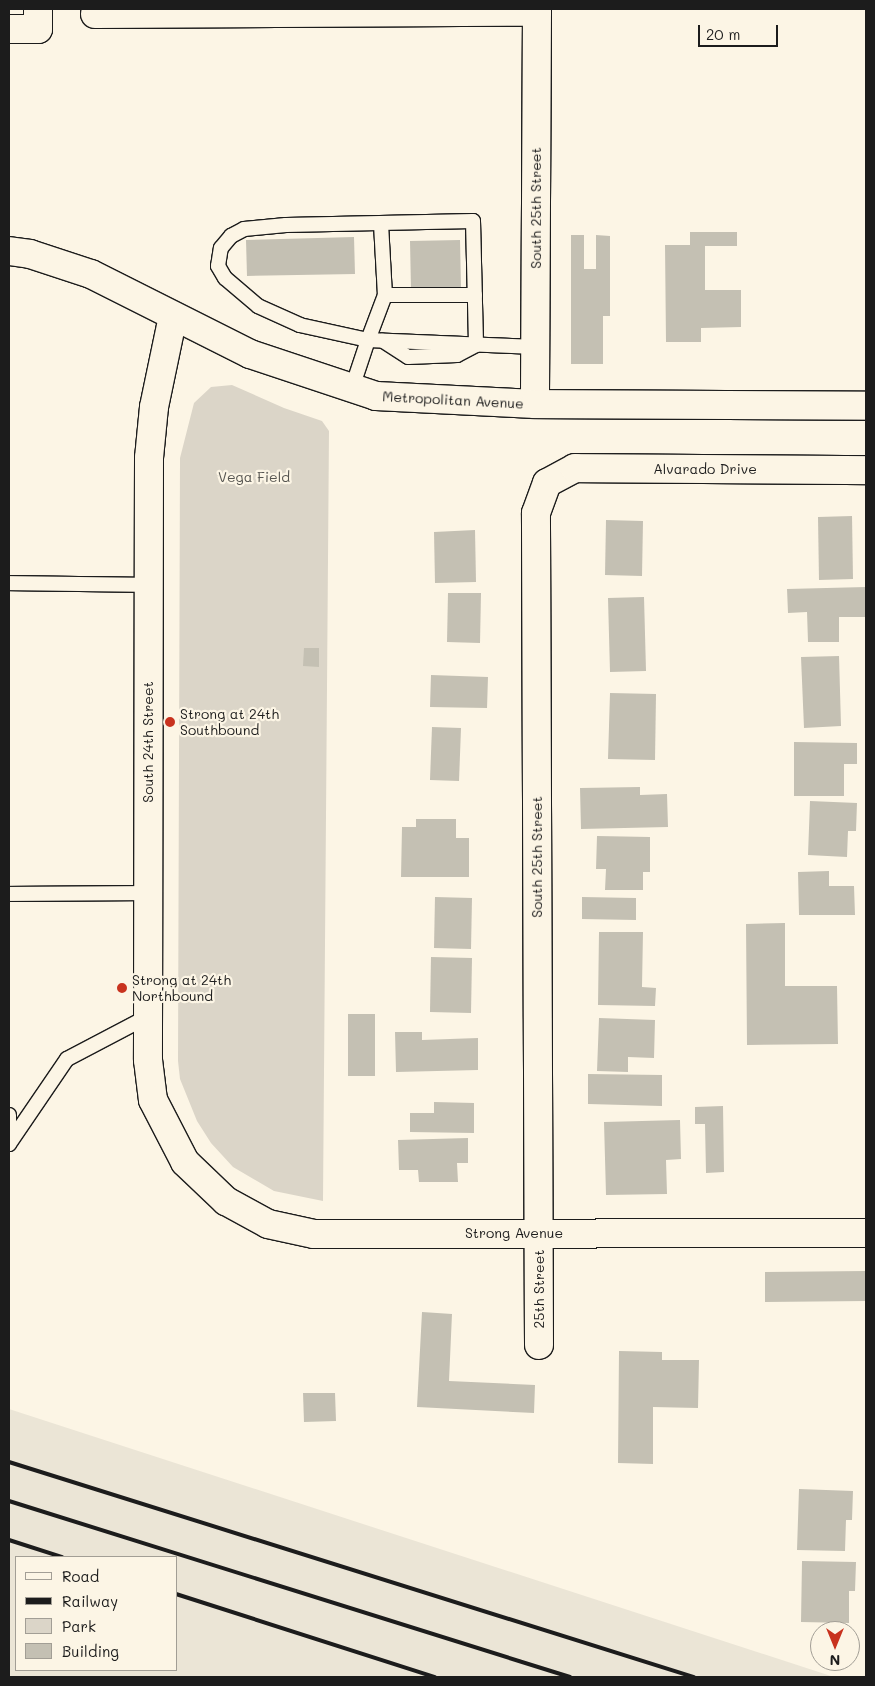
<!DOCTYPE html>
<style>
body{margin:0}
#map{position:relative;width:875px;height:1686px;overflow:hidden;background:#fcf5e5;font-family:Mali,sans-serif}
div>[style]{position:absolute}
.built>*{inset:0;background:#ebe5d6}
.green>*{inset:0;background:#dbd5c8}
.building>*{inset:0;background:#c4c0b3}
.roads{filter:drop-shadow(1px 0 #1c1c1c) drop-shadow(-1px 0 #1c1c1c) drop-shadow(0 1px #1c1c1c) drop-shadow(0 -1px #1c1c1c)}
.lane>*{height:14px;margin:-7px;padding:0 7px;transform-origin:7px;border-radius:7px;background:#fcf5e5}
.street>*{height:28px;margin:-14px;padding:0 14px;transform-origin:14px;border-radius:14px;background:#fcf5e5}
.secondary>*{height:28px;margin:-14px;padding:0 14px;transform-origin:14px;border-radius:14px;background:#fcf5e5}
.rail>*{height:4px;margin:-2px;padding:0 2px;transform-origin:2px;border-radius:2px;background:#1c1c1c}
.dots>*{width:14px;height:14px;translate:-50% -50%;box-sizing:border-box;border:2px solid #fcf5e5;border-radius:50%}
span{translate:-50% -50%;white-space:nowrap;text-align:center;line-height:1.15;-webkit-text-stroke:4.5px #fcf5e5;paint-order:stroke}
.street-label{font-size:14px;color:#1c1c1c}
.park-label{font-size:14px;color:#555450}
.poi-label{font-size:14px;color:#1c1c1c}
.left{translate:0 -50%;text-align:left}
.frame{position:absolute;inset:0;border:10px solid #1c1c1c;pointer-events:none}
.legend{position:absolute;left:15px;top:1556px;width:162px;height:115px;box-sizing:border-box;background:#fcf5e5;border:1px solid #a29e95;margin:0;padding:6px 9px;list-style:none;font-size:15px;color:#1c1c1c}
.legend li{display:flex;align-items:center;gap:10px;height:25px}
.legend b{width:25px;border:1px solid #a29e95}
.north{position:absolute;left:810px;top:1621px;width:50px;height:50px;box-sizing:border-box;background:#fcf5e5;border:1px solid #a29e95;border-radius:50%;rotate:180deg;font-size:14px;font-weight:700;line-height:20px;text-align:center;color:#1c1c1c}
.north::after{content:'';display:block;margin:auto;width:18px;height:22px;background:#c8321e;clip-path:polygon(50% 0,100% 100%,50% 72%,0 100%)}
.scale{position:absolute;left:698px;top:25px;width:80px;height:22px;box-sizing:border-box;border:2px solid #1c1c1c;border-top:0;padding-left:6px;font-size:15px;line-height:18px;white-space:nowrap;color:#1c1c1c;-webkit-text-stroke:4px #fcf5e5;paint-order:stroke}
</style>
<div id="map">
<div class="built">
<i style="clip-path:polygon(evenodd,9px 1409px,834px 1677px,9px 1677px,9px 1409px,16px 1557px,176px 1557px,176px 1670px,16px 1670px,16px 1557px)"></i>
</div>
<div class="green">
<i style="clip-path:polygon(232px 385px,284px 408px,322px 421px,329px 431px,323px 1201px,274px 1191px,233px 1167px,211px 1143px,197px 1121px,180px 1079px,178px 1061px,180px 458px,194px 403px,211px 387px)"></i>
</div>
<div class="building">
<i style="clip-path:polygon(690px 232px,737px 232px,737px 246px,705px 246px,705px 290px,741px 290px,741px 327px,701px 328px,701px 342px,666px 342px,665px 245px,690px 245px)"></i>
<i style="clip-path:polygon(571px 235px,584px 235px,584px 269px,596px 269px,596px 235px,610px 236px,610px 316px,603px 316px,603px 364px,571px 364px)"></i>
<i style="clip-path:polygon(354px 237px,355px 274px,247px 276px,246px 240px)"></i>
<i style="clip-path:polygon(460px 240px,461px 288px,411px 289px,410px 241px)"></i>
<i style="clip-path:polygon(852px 516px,853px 579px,819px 580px,818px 517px)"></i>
<i style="clip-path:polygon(606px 520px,643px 521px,642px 576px,605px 575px)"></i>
<i style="clip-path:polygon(475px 530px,476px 582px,435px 583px,434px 532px)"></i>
<i style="clip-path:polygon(866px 587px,866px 617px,839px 617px,839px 642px,808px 642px,807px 612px,788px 613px,787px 589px)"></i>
<i style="clip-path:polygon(448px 593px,481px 593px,480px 643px,447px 642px)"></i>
<i style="clip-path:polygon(644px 597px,646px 671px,610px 672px,608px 598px)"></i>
<i style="clip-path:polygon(304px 648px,319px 648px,319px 667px,303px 666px)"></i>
<i style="clip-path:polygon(839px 656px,841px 726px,804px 728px,801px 657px)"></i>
<i style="clip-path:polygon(431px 675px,488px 677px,487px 708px,430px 707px)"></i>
<i style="clip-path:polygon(610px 693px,656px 694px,655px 760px,608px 759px)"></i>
<i style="clip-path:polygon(432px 727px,461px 728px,459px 781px,430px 780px)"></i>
<i style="clip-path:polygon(794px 742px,857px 743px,857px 764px,844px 764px,844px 796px,794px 796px)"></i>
<i style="clip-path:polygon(640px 787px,640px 795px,667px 794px,668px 827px,581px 829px,580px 788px)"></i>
<i style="clip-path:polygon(810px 801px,857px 803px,856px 831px,848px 831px,847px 857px,808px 855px)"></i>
<i style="clip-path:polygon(416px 819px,456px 819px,456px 838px,469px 838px,469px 877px,401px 877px,402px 827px,416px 827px)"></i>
<i style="clip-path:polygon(597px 836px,650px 837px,650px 872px,643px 872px,643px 890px,605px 890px,606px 869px,596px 869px)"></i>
<i style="clip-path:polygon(829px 871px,829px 886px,854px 886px,855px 915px,799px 915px,798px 872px)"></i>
<i style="clip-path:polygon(435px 897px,472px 898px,471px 949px,434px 948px)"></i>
<i style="clip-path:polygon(582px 897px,636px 898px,636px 920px,582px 919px)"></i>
<i style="clip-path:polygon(785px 923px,785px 986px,837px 986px,838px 1044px,747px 1045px,746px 924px)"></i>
<i style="clip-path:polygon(599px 932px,643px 932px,642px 987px,656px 988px,655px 1006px,598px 1005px)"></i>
<i style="clip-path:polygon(431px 957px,472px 958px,471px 1013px,430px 1012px)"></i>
<i style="clip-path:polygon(348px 1014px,375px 1014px,375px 1076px,348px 1076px)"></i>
<i style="clip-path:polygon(599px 1018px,655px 1020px,654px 1058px,628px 1057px,628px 1072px,597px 1071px)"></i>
<i style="clip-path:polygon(395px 1032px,422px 1032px,422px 1040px,478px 1038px,478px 1070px,396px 1072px)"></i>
<i style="clip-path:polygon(588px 1074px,662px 1075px,662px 1106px,588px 1104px)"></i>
<i style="clip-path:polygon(434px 1102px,474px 1103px,474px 1133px,410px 1132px,410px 1113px,434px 1113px)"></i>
<i style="clip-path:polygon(723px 1106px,724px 1172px,706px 1173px,705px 1124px,695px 1124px,695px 1107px)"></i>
<i style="clip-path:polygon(680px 1120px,681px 1159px,666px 1160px,667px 1194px,606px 1195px,604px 1122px)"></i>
<i style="clip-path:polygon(468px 1138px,468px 1163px,457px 1163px,458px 1182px,419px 1182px,418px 1170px,399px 1170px,398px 1140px)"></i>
<i style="clip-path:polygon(866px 1271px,866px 1301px,765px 1302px,765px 1272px)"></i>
<i style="clip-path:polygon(422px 1312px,452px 1314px,449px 1381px,535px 1385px,534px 1413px,417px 1407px)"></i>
<i style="clip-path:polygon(619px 1351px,662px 1352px,662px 1360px,699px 1360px,698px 1408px,653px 1407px,653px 1464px,618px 1463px)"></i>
<i style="clip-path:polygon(303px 1393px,335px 1393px,336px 1421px,304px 1422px)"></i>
<i style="clip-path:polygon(799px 1489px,853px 1491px,852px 1520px,846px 1520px,845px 1551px,797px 1550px)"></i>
<i style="clip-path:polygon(802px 1561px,856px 1562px,855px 1591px,849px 1591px,849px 1623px,801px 1622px)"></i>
</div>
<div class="roads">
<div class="lane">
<i style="left:381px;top:224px;width:71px;rotate:86.8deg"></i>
<i style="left:385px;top:295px;width:48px;rotate:110.7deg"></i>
<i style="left:368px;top:340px;width:70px;rotate:-167.6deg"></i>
<i style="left:300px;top:325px;width:46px;rotate:-155.7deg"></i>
<i style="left:258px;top:306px;width:43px;rotate:-139.7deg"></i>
<i style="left:225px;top:278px;width:14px;rotate:-120deg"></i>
<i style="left:218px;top:266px;width:18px;rotate:-81deg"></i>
<i style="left:221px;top:248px;width:16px;rotate:-50deg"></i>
<i style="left:231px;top:236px;width:15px;rotate:-28deg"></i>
<i style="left:244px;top:229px;width:42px;rotate:-5.4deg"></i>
<i style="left:286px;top:225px;width:187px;rotate:-1.2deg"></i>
<i style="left:473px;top:221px;width:124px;rotate:88.6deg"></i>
<i style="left:476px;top:345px;width:21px;rotate:152deg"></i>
<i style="left:457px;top:355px;width:49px;rotate:177.7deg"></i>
<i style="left:408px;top:357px;width:30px;rotate:-147deg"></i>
<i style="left:385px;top:295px;width:90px"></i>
<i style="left:352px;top:388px;width:51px;rotate:-71.6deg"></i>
<i style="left:368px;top:340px;width:168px;rotate:2.4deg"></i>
<i style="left:9px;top:583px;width:140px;rotate:0.8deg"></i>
<i style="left:9px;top:894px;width:139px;rotate:-0.4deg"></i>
<i style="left:9px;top:1115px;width:29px;rotate:90deg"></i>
<i style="left:9px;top:1144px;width:103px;rotate:-55.7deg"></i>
<i style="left:67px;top:1059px;width:93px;rotate:-27.7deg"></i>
</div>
<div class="street">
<i style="left:95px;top:14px;width:442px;rotate:-0.3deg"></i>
<i style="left:537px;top:12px;width:392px;rotate:90.3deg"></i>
<i style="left:9px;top:29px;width:29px"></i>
<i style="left:38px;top:29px;width:20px;rotate:-90deg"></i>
<i style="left:539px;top:1345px;width:832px;rotate:-90.21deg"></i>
<i style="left:536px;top:513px;width:32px;rotate:-70deg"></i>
<i style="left:547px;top:483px;width:32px;rotate:-28deg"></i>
<i style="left:575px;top:468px;width:291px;rotate:0.4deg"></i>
</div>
<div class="secondary">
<i style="left:9px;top:251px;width:21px;rotate:8deg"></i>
<i style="left:30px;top:254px;width:64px;rotate:18.2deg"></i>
<i style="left:91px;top:274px;width:178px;rotate:26.7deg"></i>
<i style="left:250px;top:354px;width:133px;rotate:18.4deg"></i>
<i style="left:376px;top:396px;width:159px;rotate:2.9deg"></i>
<i style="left:535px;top:404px;width:331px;rotate:0.3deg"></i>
<i style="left:173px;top:316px;width:93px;rotate:101.8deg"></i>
<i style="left:154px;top:407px;width:51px;rotate:95.6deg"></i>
<i style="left:149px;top:458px;width:602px;rotate:90.1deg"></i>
<i style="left:148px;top:1060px;width:40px;rotate:82.9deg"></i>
<i style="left:153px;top:1100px;width:70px;rotate:62.7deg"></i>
<i style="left:185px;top:1162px;width:57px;rotate:43.6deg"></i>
<i style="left:226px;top:1201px;width:48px;rotate:28.7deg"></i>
<i style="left:268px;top:1224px;width:47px;rotate:12.3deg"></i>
<i style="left:314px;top:1234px;width:552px;rotate:-0.1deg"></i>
</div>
</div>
<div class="rail">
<i style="left:9px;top:1462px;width:718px;rotate:17.43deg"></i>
<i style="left:9px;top:1501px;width:588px;rotate:17.42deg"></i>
<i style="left:9px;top:1540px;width:56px;rotate:17.8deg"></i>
<i style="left:176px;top:1594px;width:272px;rotate:17.8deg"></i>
</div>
<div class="dots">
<i style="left:170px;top:722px;background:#c8321e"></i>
<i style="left:122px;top:988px;background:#c8321e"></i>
</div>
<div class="street-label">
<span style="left:536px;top:208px;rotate:-90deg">South 25th Street</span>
<span style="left:453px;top:400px;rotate:3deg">Metropolitan Avenue</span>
<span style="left:705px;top:469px">Alvarado Drive</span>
<span style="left:148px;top:742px;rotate:-90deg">South 24th Street</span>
<span style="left:537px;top:857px;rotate:-90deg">South 25th Street</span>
<span style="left:514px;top:1233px">Strong Avenue</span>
<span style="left:539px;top:1289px;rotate:-90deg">25th Street</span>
</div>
<div class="park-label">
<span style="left:254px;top:477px">Vega Field</span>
</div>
<div class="poi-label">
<span class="left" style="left:180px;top:722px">Strong at 24th<br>Southbound</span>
<span class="left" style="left:132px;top:988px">Strong at 24th<br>Northbound</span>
</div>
<div class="frame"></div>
<ul class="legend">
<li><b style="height:6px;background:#fcf5e5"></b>Road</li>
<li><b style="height:6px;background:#1c1c1c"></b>Railway</li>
<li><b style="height:14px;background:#dbd5c8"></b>Park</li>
<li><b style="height:14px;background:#c4c0b3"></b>Building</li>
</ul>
<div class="north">N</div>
<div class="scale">20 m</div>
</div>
